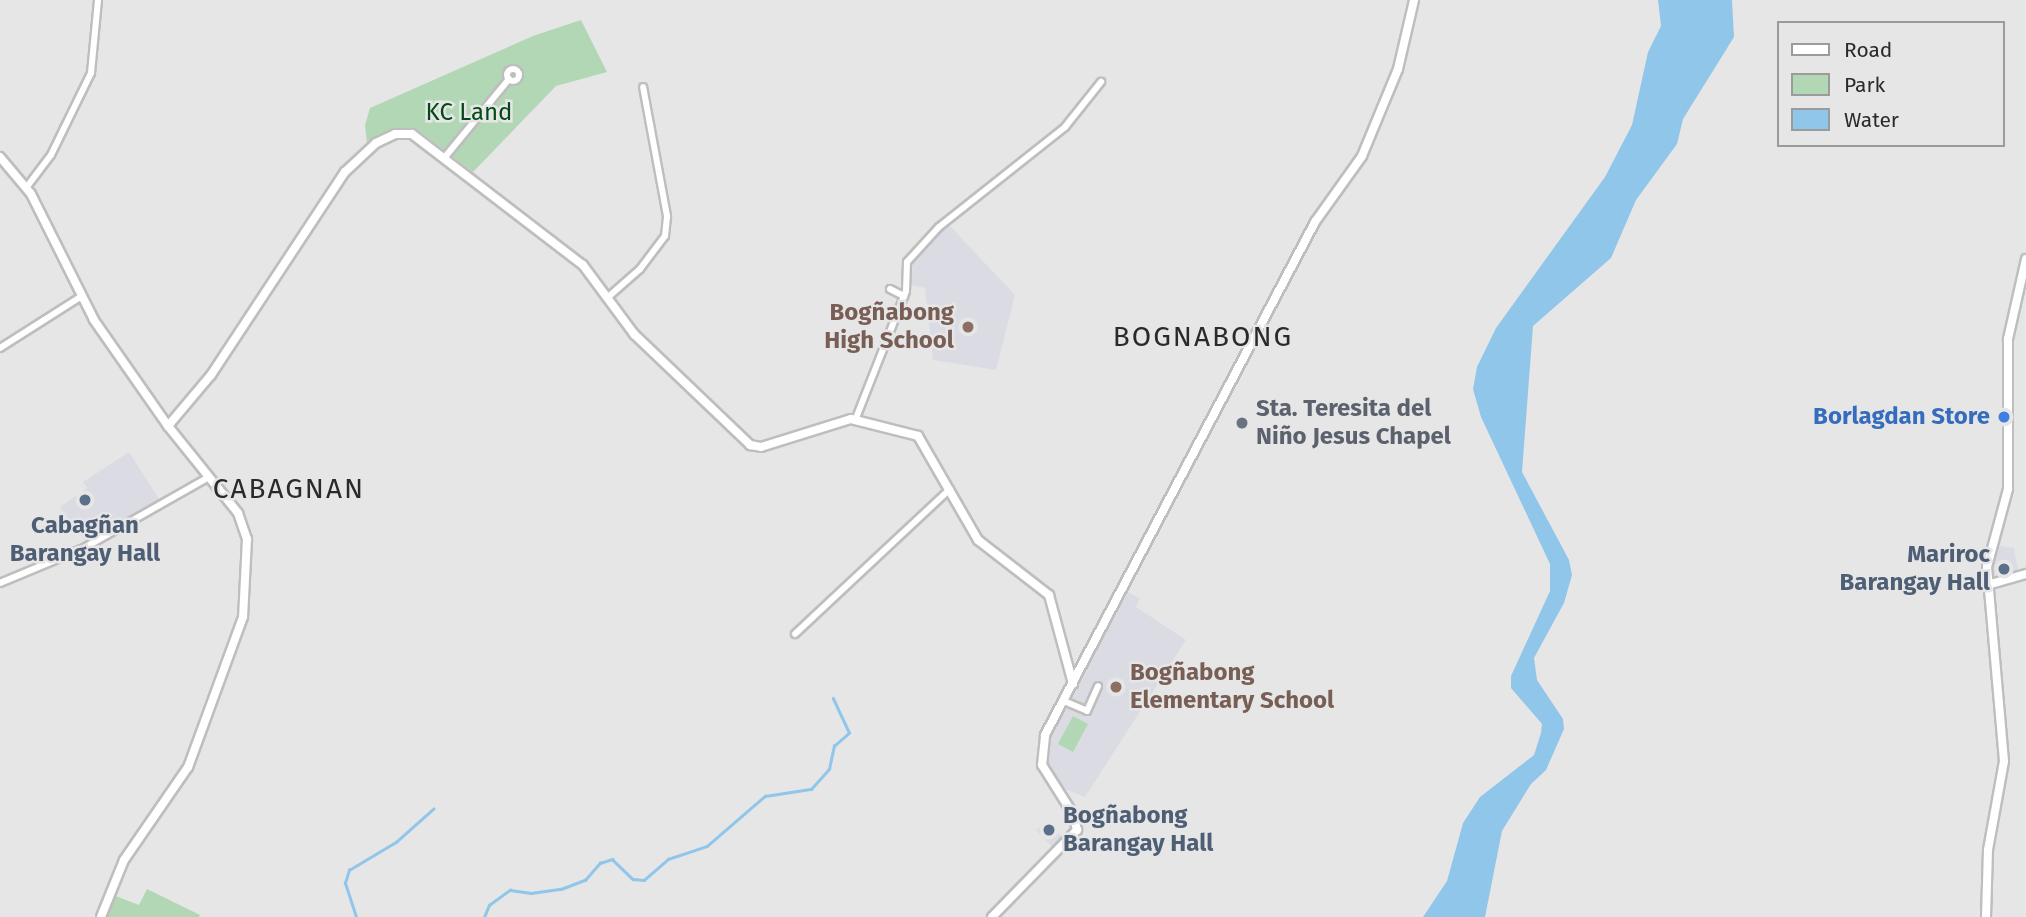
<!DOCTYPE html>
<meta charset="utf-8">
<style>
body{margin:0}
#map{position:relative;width:2026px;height:917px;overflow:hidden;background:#e6e6e7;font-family:"Fira Sans",sans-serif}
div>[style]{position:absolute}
.built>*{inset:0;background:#dbdbe4}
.green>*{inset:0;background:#b2d7b5}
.water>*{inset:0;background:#90c6e9}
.stream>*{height:2.5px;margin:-1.25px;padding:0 1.25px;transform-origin:1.25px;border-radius:1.25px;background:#90c6e9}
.roads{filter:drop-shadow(2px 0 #bebebf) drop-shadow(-2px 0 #bebebf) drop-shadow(0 2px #bebebf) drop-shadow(0 -2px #bebebf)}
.minor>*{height:6px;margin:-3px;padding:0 3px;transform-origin:3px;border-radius:3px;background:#fff}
.minor>.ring{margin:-3px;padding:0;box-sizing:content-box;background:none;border:6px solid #fff;border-radius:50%}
.tertiary>*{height:8px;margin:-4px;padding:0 4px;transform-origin:4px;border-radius:4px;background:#fff}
.dots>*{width:19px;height:19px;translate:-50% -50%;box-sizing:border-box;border:4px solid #e6e6e7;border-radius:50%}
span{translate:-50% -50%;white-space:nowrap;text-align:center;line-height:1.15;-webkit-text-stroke:5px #e6e6e7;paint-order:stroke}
.park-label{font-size:24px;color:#024b17}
.education-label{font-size:24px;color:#785e54;font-weight:700}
.right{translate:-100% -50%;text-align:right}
.left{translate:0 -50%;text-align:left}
.worship-label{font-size:24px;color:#5b616d;font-weight:700}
.shop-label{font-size:24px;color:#366cbe;font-weight:700}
.service-label{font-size:24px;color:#4e5e75;font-weight:700}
.quarter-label{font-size:28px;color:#2a2a2b;letter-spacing:2px}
.legend{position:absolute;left:1777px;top:21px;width:228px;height:126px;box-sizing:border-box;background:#e6e6e7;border:2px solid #9b9b9c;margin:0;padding:9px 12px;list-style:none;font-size:21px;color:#2a2a2b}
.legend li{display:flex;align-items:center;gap:14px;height:35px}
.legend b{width:35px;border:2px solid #9b9b9c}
</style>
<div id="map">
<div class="built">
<i style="clip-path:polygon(947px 223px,1015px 295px,996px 370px,933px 360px,925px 288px,910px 285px,909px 264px)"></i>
<i style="clip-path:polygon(129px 452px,161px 502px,86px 542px,60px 507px,87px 488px,100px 506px,83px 482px)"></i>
<i style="clip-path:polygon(1995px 545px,2014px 548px,2018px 572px,1993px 578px)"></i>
<i style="clip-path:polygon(1126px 591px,1140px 598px,1136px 607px,1186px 640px,1085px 797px,1060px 787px,1046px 763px,1046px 743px)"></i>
<i style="clip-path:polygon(1048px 822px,1064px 839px,1053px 848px,1036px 830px)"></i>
</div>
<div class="green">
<i style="clip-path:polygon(581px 20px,607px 72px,556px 86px,473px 172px,418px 130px,398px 129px,367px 143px,365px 125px,370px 108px,533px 36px)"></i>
<i style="clip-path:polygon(1073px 716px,1088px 724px,1073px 752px,1058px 744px)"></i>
<i style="clip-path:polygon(147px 889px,200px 915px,199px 917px,107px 917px,113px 895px,139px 905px)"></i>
</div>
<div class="water">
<i style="clip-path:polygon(1658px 0,1732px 0,1734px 37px,1683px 119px,1677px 144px,1636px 200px,1611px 258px,1533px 326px,1522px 472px,1569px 560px,1572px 575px,1564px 603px,1534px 658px,1537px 680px,1563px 719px,1564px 729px,1546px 770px,1531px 784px,1502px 831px,1485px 917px,1423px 917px,1447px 881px,1463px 823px,1480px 797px,1534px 755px,1541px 733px,1542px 724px,1511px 688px,1511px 676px,1550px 591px,1550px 564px,1481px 417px,1473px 389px,1477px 367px,1496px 328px,1605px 177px,1632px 125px,1648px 52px,1661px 26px)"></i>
</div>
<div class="stream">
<i style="left:356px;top:917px;width:36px;rotate:-108deg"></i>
<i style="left:345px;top:883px;width:14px;rotate:-73deg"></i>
<i style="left:349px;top:870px;width:55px;rotate:-30.8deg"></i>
<i style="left:396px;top:842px;width:50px;rotate:-41.7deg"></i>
<i style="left:484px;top:917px;width:13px;rotate:-67deg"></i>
<i style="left:489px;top:905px;width:26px;rotate:-36deg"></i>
<i style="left:510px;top:890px;width:21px;rotate:8deg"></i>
<i style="left:531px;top:893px;width:30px;rotate:-8deg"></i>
<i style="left:561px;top:889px;width:26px;rotate:-21deg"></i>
<i style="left:585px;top:880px;width:23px;rotate:-49deg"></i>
<i style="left:600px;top:863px;width:13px;rotate:-18deg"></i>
<i style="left:612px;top:859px;width:29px;rotate:44deg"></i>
<i style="left:633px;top:879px;width:11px;rotate:5deg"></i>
<i style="left:644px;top:880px;width:32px;rotate:-41deg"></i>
<i style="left:668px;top:859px;width:41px;rotate:-18.4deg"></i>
<i style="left:707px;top:846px;width:77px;rotate:-40.8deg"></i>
<i style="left:765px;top:796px;width:47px;rotate:-8.7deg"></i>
<i style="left:811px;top:789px;width:27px;rotate:-48deg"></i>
<i style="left:829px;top:769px;width:24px;rotate:-78deg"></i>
<i style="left:834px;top:746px;width:20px;rotate:-41deg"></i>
<i style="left:849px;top:733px;width:38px;rotate:-115deg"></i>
</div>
<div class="roads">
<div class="minor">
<i class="ring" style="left:507px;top:69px;width:6px;height:6px"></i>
<i style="left:445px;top:157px;width:101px;rotate:-50.6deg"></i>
<i style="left:26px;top:188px;width:41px;rotate:-52.9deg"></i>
<i style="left:51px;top:155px;width:91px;rotate:-64deg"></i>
<i style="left:91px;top:73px;width:73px;rotate:-84.5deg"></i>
<i style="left:890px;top:289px;width:16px;rotate:27deg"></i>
<i style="left:607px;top:298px;width:44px;rotate:-41.3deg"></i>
<i style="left:640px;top:269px;width:41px;rotate:-52.9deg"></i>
<i style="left:665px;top:236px;width:20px;rotate:-84deg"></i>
<i style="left:667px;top:216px;width:131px;rotate:-100.5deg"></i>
<i style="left:0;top:348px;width:97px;rotate:-32.4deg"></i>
<i style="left:856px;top:418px;width:136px;rotate:-68.5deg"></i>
<i style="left:906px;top:291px;width:29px;rotate:-88deg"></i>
<i style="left:907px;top:262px;width:47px;rotate:-47.6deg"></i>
<i style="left:939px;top:227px;width:161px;rotate:-38.4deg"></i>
<i style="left:1065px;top:127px;width:58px;rotate:-51.3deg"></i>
<i style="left:0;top:583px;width:91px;rotate:-22.6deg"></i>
<i style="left:84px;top:548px;width:144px;rotate:-29.6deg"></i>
<i style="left:795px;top:634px;width:212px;rotate:-43.1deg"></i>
<i style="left:1064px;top:701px;width:25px;rotate:23deg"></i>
<i style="left:1087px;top:711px;width:27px;rotate:-66deg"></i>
</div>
<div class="tertiary">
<i style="left:0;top:157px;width:48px;rotate:50deg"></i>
<i style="left:31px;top:194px;width:141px;rotate:63.4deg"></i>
<i style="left:94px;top:320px;width:129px;rotate:55.1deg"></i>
<i style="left:168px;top:426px;width:112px;rotate:51.2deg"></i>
<i style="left:238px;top:513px;width:28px;rotate:71deg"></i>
<i style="left:247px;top:539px;width:78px;rotate:92.9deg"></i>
<i style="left:243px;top:617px;width:160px;rotate:110.1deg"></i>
<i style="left:188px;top:767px;width:113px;rotate:124.5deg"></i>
<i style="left:124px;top:860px;width:61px;rotate:112deg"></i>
<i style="left:168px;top:426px;width:67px;rotate:-49.9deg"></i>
<i style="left:211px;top:375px;width:243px;rotate:-56.6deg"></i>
<i style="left:345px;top:172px;width:42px;rotate:-43.1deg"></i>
<i style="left:376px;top:143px;width:21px;rotate:-25deg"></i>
<i style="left:395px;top:134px;width:17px"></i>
<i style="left:412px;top:134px;width:215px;rotate:37.5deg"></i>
<i style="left:583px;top:265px;width:86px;rotate:53.5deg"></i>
<i style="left:634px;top:334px;width:161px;rotate:43.7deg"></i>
<i style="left:750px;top:445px;width:11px;rotate:10deg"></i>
<i style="left:761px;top:447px;width:94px;rotate:-17.3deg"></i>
<i style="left:851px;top:419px;width:69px;rotate:14.2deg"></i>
<i style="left:918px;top:436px;width:120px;rotate:60deg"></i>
<i style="left:978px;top:540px;width:90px;rotate:37.8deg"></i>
<i style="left:1049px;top:595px;width:92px;rotate:74.9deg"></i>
<i style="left:1987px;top:585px;width:41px;rotate:-15.8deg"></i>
<i style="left:992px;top:917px;width:122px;rotate:-45.7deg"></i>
<i style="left:1077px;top:830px;width:16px;rotate:-104deg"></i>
<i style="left:1073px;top:814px;width:58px;rotate:-122.3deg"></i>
<i style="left:1042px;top:765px;width:30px;rotate:-84deg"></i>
<i style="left:1045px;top:735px;width:580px;rotate:-62.24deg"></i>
<i style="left:1315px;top:222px;width:81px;rotate:-54.5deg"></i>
<i style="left:1362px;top:156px;width:94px;rotate:-67.5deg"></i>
<i style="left:1398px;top:69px;width:71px;rotate:-76.9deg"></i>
<i style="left:1986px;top:917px;width:67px;rotate:-88.3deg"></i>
<i style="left:1988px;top:850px;width:90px;rotate:-79.8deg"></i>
<i style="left:2004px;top:761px;width:195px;rotate:-95deg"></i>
<i style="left:1987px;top:567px;width:81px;rotate:-74.9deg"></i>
<i style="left:2008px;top:489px;width:150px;rotate:-90deg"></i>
<i style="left:2008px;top:339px;width:82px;rotate:-77.3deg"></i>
</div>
</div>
<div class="dots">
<i style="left:968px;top:327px;background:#8d6e63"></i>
<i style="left:2004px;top:417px;background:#3f7fe0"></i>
<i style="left:1242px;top:423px;background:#6b7280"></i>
<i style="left:85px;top:500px;background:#5c6f8a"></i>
<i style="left:2004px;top:569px;background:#5c6f8a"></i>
<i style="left:1116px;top:687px;background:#8d6e63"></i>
<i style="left:1049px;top:830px;background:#5c6f8a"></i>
</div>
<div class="park-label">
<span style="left:469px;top:113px">KC Land</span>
</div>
<div class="education-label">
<span class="right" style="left:954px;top:327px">Bogñabong<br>High School</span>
<span class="left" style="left:1130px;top:687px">Bogñabong<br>Elementary School</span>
</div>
<div class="worship-label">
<span class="left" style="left:1256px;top:423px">Sta. Teresita del<br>Niño Jesus Chapel</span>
</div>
<div class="shop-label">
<span class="right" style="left:1990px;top:417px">Borlagdan Store</span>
</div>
<div class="service-label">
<span style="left:85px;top:540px">Cabagñan<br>Barangay Hall</span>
<span class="right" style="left:1990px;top:569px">Mariroc<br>Barangay Hall</span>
<span class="left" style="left:1063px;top:830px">Bogñabong<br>Barangay Hall</span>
</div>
<div class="quarter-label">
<span style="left:1203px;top:337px">BOGNABONG</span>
<span style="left:289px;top:489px">CABAGNAN</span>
</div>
<ul class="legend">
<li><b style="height:9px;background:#fff"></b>Road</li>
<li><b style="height:19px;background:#b2d7b5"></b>Park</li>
<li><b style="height:19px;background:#90c6e9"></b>Water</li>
</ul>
</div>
